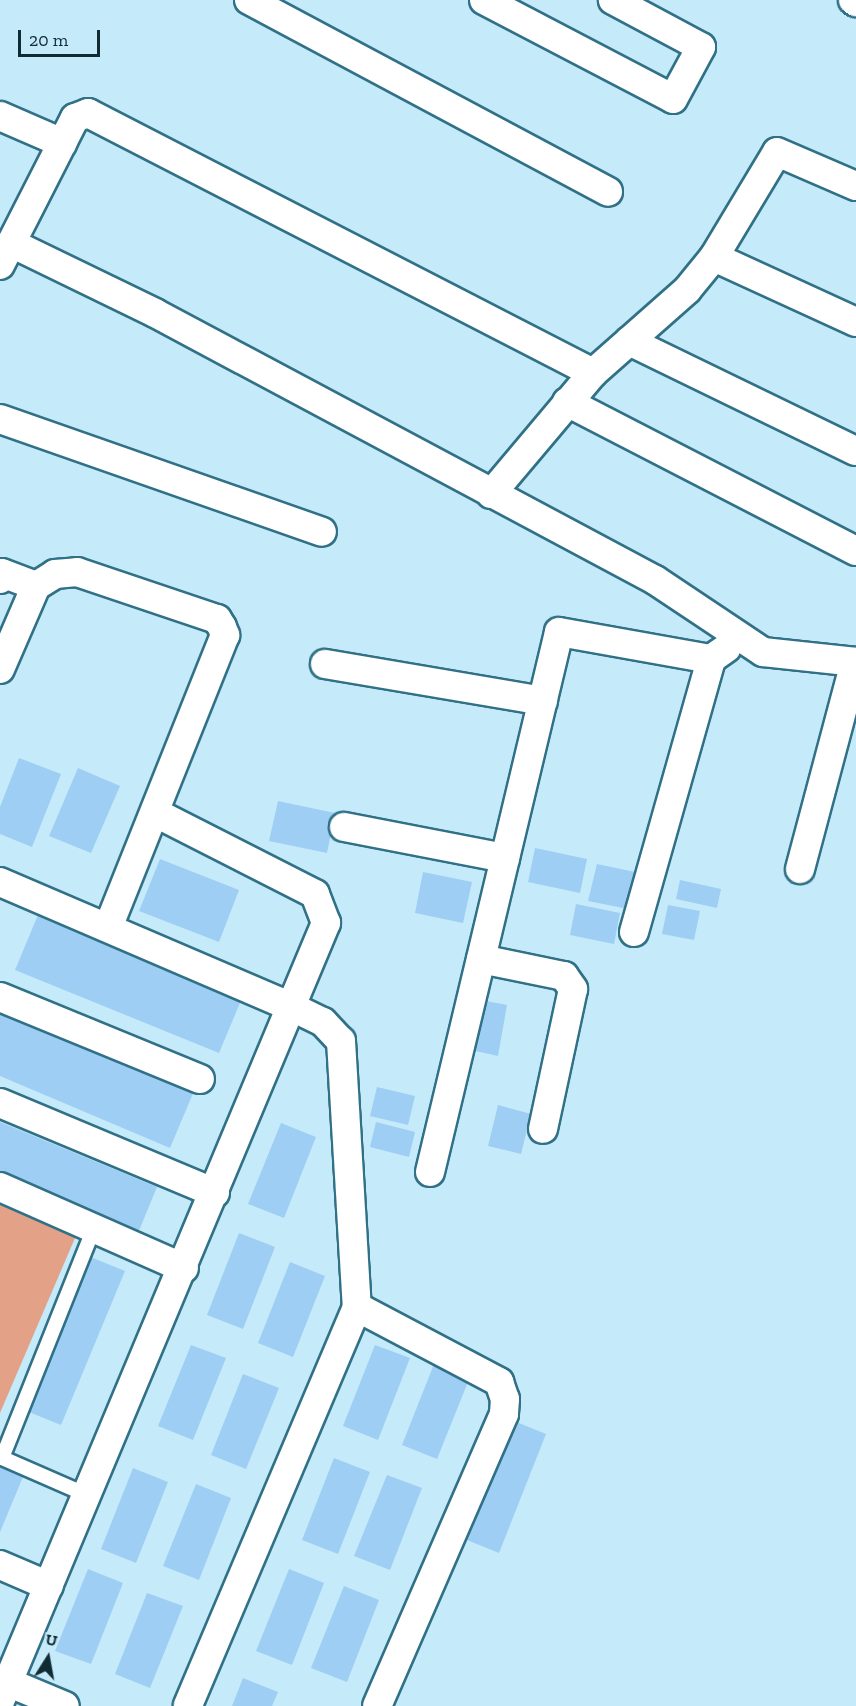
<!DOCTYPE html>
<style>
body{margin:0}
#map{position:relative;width:856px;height:1706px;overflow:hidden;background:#c5eaf9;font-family:"Zilla Slab",serif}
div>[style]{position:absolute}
.green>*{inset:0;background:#e3a187}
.building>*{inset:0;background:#9fcef5}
.roads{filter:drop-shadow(2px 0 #317187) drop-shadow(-2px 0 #317187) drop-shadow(0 2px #317187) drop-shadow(0 -2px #317187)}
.service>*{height:14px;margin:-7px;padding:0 7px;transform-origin:7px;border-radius:7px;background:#fff}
.minor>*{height:28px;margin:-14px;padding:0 14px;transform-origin:14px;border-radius:14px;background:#fff}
span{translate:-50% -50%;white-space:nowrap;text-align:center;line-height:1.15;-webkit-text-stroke:4.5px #c5eaf9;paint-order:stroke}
.north{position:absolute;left:18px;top:1628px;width:60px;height:60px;-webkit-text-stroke:4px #c5eaf9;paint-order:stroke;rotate:11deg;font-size:16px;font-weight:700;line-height:24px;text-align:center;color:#102b34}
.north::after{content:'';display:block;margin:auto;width:21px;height:27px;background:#102b34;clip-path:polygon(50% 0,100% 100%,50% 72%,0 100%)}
.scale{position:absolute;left:18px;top:30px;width:82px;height:27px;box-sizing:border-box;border:3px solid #102b34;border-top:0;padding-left:8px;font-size:18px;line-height:21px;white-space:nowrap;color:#102b34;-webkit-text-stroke:4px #c5eaf9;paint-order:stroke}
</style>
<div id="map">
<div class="green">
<i style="clip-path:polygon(0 1198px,78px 1231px,0 1413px)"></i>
</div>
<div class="building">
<i style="clip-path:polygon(19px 758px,61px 774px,32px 847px,0 834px,0 807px)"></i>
<i style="clip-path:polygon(78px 768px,120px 786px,91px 853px,49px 836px)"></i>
<i style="clip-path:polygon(278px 801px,335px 813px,327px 853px,269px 841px)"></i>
<i style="clip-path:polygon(535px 848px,587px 859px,580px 893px,528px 882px)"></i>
<i style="clip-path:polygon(160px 859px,239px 890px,219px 942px,139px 911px)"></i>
<i style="clip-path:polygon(597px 864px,635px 872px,628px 909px,588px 901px)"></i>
<i style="clip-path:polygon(423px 872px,472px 882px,463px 923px,415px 913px)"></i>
<i style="clip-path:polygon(680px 880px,721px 889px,717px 908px,676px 899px)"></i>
<i style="clip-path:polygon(576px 904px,620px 913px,614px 944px,570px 935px)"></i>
<i style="clip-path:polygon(668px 905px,700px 911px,694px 940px,662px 934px)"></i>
<i style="clip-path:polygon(38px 915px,242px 998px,219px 1053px,15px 970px)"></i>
<i style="clip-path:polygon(481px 1000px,507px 1005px,498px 1056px,471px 1050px)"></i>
<i style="clip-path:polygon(0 1009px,194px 1091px,170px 1148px,0 1076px)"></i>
<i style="clip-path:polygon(377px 1087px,415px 1096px,408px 1125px,370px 1116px)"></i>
<i style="clip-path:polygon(498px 1105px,531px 1114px,521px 1154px,488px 1146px)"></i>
<i style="clip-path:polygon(0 1122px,157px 1187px,138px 1233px,0 1176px)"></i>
<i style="clip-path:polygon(376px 1122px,415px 1132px,409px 1157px,370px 1147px)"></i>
<i style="clip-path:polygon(281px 1123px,316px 1137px,284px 1218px,248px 1204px)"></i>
<i style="clip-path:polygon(239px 1233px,275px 1247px,243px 1329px,207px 1315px)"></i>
<i style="clip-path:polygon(88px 1256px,125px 1271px,61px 1425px,24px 1410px)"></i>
<i style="clip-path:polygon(290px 1262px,325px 1276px,293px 1357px,258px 1343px)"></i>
<i style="clip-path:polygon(191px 1345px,226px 1358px,193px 1440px,158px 1426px)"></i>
<i style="clip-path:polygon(375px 1345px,410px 1358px,378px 1440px,343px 1426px)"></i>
<i style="clip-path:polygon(434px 1364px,470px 1377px,437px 1459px,402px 1445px)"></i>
<i style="clip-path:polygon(243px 1374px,279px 1388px,246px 1469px,211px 1455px)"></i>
<i style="clip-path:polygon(509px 1419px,546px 1434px,499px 1553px,462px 1538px)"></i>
<i style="clip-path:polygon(334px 1458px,370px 1472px,338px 1554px,302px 1540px)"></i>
<i style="clip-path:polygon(0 1462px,25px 1472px,0 1532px)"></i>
<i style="clip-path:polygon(133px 1468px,168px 1482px,136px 1563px,101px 1549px)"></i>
<i style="clip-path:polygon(387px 1475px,422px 1488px,390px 1570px,354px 1556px)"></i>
<i style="clip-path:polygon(196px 1484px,231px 1498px,199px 1580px,163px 1566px)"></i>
<i style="clip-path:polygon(88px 1569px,123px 1583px,91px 1664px,55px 1651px)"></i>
<i style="clip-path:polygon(289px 1569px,324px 1583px,292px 1665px,256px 1651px)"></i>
<i style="clip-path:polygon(344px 1586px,379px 1600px,347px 1682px,311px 1668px)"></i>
<i style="clip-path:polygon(147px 1593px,183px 1606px,150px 1688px,115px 1674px)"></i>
<i style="clip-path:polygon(243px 1678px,278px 1692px,272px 1706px,232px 1706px)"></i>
</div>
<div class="roads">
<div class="service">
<i style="left:0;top:1457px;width:95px;rotate:23.6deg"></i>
<i style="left:2px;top:1458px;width:248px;rotate:-68.2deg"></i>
</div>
<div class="minor">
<i style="left:249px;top:0;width:407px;rotate:28.1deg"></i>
<i style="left:484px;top:0;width:213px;rotate:27.6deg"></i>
<i style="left:673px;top:99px;width:59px;rotate:-61.7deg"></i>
<i style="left:701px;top:47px;width:100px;rotate:-151.9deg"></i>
<i style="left:853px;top:0;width:4px;rotate:34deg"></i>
<i style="left:0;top:116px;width:68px;rotate:23.5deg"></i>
<i style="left:11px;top:243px;width:160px;rotate:25.9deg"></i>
<i style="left:155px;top:313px;width:567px;rotate:28.1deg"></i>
<i style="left:655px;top:580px;width:130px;rotate:33.7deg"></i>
<i style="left:763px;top:652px;width:94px;rotate:6.1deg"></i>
<i style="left:714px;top:257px;width:156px;rotate:24.6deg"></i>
<i style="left:0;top:265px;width:165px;rotate:-63deg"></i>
<i style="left:75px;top:118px;width:14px;rotate:-21deg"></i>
<i style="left:88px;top:113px;width:568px;rotate:27.24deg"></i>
<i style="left:629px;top:341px;width:252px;rotate:25.9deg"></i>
<i style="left:567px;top:402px;width:325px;rotate:27.3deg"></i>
<i style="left:0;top:419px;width:341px;rotate:19.3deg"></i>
<i style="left:491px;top:494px;width:158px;rotate:-49.9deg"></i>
<i style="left:593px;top:373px;width:125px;rotate:-41.4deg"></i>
<i style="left:687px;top:290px;width:43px;rotate:-50.7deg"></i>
<i style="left:714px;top:257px;width:122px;rotate:-59deg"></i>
<i style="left:777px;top:152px;width:86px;rotate:23.3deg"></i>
<i style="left:0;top:579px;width:6px;rotate:-72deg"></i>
<i style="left:2px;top:573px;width:36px;rotate:21deg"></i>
<i style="left:325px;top:664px;width:221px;rotate:9.6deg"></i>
<i style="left:0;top:669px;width:90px;rotate:-66.6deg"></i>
<i style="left:36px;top:586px;width:22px;rotate:-32deg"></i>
<i style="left:55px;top:574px;width:22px;rotate:-5deg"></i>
<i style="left:77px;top:572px;width:148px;rotate:18.6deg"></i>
<i style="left:217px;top:619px;width:9px;rotate:58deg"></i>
<i style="left:222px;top:627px;width:9px;rotate:69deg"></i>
<i style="left:225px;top:635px;width:315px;rotate:111.8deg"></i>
<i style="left:344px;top:827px;width:164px;rotate:10.9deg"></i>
<i style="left:800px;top:869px;width:214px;rotate:-75.1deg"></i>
<i style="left:0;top:882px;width:320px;rotate:23.2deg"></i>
<i style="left:294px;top:1008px;width:32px;rotate:26deg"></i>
<i style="left:323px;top:1022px;width:26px;rotate:47deg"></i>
<i style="left:341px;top:1041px;width:266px;rotate:86.6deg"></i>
<i style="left:357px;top:1307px;width:433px;rotate:113deg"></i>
<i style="left:634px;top:932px;width:284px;rotate:-74.2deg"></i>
<i style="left:711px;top:659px;width:19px;rotate:-35deg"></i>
<i style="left:481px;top:959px;width:85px;rotate:11.6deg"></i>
<i style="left:564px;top:976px;width:16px;rotate:55deg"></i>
<i style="left:573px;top:989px;width:143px;rotate:102.1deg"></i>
<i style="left:0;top:997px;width:216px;rotate:22.3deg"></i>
<i style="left:0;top:1103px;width:233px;rotate:22.7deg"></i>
<i style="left:430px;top:1172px;width:555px;rotate:-76.56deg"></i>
<i style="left:559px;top:632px;width:154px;rotate:10.1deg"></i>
<i style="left:0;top:1187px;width:201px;rotate:23.8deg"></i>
<i style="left:357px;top:1307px;width:161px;rotate:27.8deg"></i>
<i style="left:499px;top:1382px;width:18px;rotate:71deg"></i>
<i style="left:505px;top:1399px;width:15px;rotate:94deg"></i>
<i style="left:504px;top:1414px;width:318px;rotate:113.5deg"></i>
<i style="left:0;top:1565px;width:53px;rotate:23.2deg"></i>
<i style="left:0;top:1679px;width:70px;rotate:22.6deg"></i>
<i style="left:0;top:1701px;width:844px;rotate:-67.27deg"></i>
<i style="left:326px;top:923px;width:31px;rotate:-111deg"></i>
<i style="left:315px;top:894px;width:178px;rotate:-153deg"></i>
</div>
</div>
<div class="north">U</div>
<div class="scale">20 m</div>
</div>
